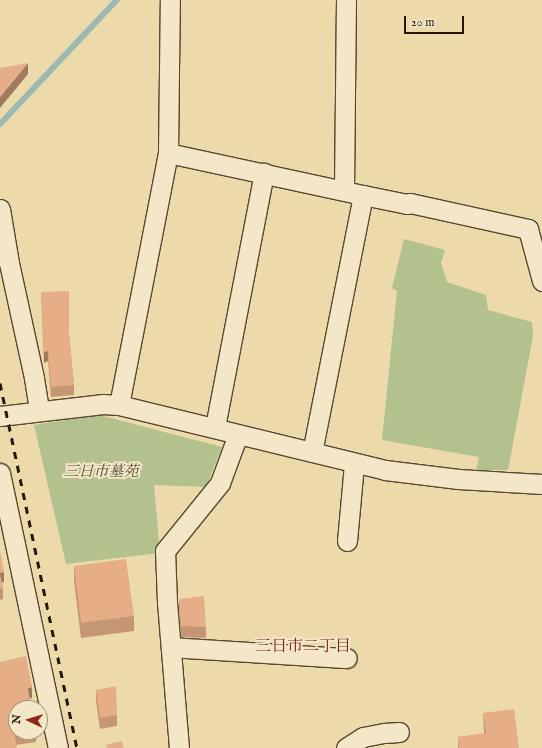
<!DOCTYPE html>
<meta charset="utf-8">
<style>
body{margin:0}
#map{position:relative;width:542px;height:748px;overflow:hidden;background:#eddaab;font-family:"IM FELL English","Noto Serif JP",serif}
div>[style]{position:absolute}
.green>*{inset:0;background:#b2c18e}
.stream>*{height:6px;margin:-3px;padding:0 3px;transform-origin:3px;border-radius:3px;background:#9bb9b2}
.roads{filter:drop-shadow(1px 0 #564831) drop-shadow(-1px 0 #564831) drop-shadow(0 1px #564831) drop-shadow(0 -1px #564831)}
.street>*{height:19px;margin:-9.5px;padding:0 9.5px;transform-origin:9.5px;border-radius:9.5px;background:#f3e7c8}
.rail>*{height:3px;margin-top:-1.5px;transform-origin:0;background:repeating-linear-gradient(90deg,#241708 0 7px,transparent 0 14px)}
.wall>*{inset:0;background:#c59674}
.shaded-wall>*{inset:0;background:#a07a5e}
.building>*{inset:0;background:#e5ae87}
span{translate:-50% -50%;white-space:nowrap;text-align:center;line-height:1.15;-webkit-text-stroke:4px #f3e7c8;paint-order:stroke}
.park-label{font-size:15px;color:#4f4a30;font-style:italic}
.neighbourhood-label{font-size:16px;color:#7a1f14}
.north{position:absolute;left:8px;top:700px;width:40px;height:40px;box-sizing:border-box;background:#f3e7c8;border:1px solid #a0947b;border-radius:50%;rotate:274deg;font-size:11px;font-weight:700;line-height:16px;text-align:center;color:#241708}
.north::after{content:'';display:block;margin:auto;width:14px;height:18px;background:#8f2418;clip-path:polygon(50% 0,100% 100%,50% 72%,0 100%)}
.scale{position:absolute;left:404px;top:16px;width:60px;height:18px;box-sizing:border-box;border:2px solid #241708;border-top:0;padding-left:5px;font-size:12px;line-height:14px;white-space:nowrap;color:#241708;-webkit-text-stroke:3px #f3e7c8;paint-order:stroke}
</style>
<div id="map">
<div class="green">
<i style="clip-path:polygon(404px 239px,445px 250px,441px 263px,447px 282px,486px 295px,488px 310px,532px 322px,533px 336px,508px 470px,476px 470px,479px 457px,382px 440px,397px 291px,392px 288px)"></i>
<i style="clip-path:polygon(99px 415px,222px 447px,206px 487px,154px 485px,160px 553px,66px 564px,34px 425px)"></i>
</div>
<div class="stream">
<i style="left:0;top:124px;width:170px;rotate:-46.7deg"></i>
</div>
<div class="roads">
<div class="street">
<i style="left:168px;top:153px;width:199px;rotate:12.2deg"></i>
<i style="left:363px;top:195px;width:262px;rotate:101.2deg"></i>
<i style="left:344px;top:190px;width:190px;rotate:-89.4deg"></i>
<i style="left:363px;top:195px;width:45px;rotate:11.6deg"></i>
<i style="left:407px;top:204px;width:3px;rotate:-18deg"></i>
<i style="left:410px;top:203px;width:121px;rotate:12.4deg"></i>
<i style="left:528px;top:229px;width:54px;rotate:74.9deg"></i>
<i style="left:0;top:209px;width:55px;rotate:80.5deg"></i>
<i style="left:9px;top:263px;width:118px;rotate:77.7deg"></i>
<i style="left:34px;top:378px;width:33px;rotate:81deg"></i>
<i style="left:119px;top:405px;width:257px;rotate:-79deg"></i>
<i style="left:168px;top:153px;width:153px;rotate:-89.3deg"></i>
<i style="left:0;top:416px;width:104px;rotate:-6.6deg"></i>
<i style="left:103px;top:404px;width:16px;rotate:4deg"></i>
<i style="left:119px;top:405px;width:274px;rotate:13.7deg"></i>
<i style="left:385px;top:470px;width:74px;rotate:7deg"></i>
<i style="left:458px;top:479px;width:84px;rotate:3.4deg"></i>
<i style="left:215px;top:427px;width:259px;rotate:-79.1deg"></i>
<i style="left:0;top:473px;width:281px;rotate:78.1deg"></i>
<i style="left:347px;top:541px;width:77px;rotate:-84.8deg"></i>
<i style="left:171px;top:647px;width:176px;rotate:3.6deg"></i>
<i style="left:179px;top:748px;width:146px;rotate:-94.7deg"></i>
<i style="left:167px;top:602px;width:51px;rotate:-92.2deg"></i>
<i style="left:165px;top:551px;width:87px;rotate:-51deg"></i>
<i style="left:220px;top:483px;width:52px;rotate:-69.8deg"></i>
<i style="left:346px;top:748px;width:20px;rotate:-33deg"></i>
<i style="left:363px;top:737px;width:21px;rotate:-11deg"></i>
<i style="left:384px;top:733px;width:15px;rotate:-4deg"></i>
</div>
</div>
<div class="rail">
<i style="left:0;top:383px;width:373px;rotate:78.1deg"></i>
</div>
<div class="wall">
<i style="clip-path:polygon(41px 292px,69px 334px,74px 385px,74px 395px,51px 397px,48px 361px,44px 363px)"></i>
<i style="clip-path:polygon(0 551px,4px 582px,2px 583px,3px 589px,3px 599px,0 600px)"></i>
<i style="clip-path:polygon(74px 566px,134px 616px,134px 631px,81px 638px,74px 581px)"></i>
<i style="clip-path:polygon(179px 599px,206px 627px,206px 638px,181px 637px,179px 609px)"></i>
<i style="clip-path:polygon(0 662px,32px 698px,30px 699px,16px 732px,36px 732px,36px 742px,16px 745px)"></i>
<i style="clip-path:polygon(96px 690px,117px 715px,117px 726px,100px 729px,96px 701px)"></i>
<i style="clip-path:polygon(483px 713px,519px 748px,458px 748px,458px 737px,484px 734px)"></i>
</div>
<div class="shaded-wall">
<i style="clip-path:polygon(28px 63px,28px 74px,0 108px,0 97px)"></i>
<i style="clip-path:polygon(48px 351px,48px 361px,44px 363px,44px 352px)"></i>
<i style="clip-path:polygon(4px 572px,4px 582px,0 583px,0 573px)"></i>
<i style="clip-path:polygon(32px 687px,32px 698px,28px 699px,28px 688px)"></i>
</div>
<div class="building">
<i style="clip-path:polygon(28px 63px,0 97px,0 68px)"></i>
<i style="clip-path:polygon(69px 291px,69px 334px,74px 385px,51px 387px,48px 351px,44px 352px,41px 292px)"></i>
<i style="clip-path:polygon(0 551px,4px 572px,0 573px)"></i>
<i style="clip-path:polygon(126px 559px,134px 616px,81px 623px,74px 566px)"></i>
<i style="clip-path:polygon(0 574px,3px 589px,0 589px)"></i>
<i style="clip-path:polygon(204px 596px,206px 627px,181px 626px,179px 599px)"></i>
<i style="clip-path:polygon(26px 656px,32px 687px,28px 688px,31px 708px,16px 708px,16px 732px,31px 732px,14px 735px,17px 748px,0 748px,0 662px)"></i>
<i style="clip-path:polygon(116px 686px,117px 715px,100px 718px,96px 690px)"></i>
<i style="clip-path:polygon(514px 709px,519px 748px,459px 748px,458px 737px,486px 733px,483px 713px)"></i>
<i style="clip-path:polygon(122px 741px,124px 748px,107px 748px,106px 745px)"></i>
</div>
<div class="park-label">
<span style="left:101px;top:472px">三日市墓苑</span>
</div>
<div class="neighbourhood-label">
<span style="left:303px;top:647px">三日市二丁目</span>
</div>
<div class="north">N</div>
<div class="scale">20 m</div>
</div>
